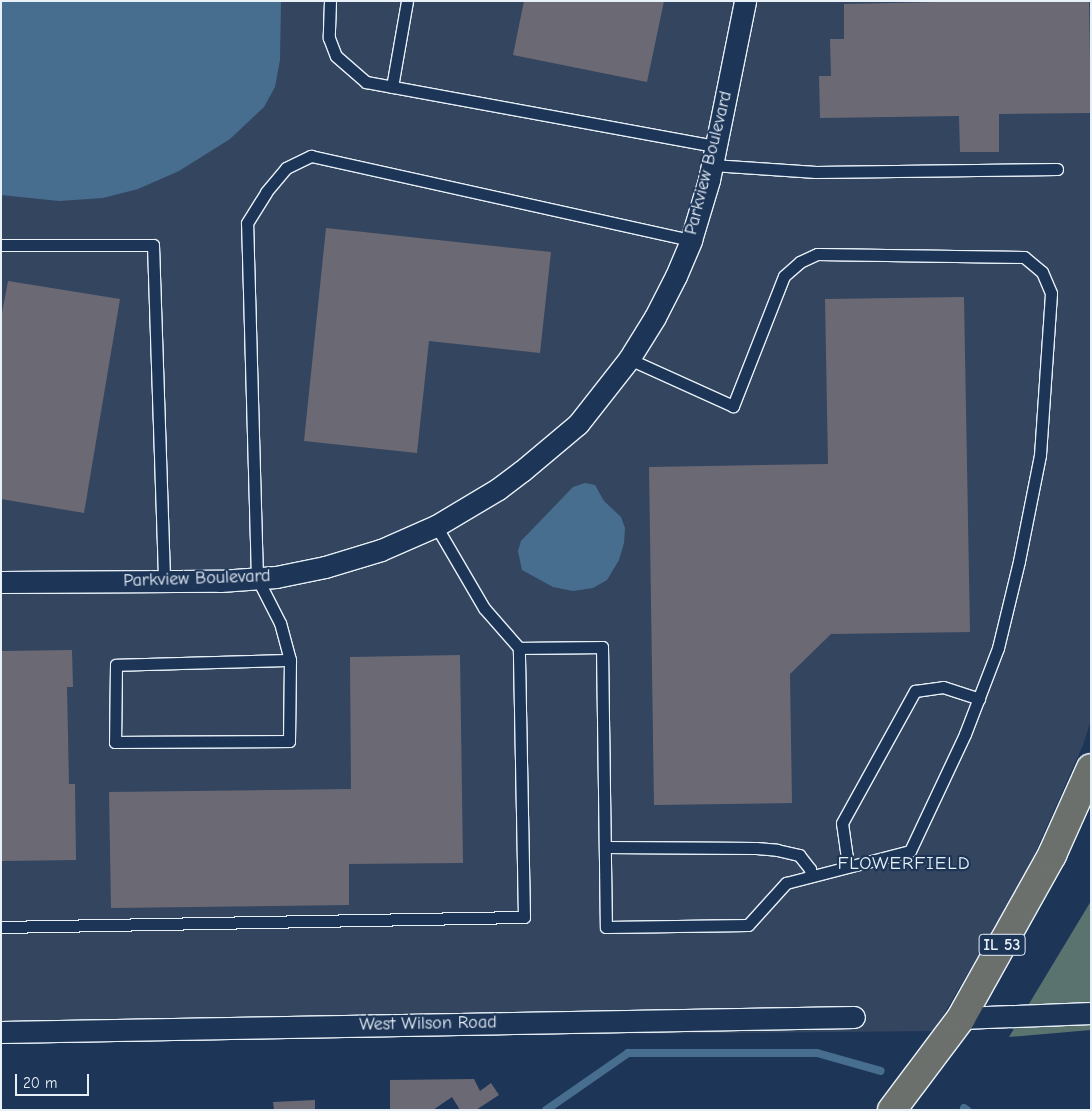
<!DOCTYPE html>
<style>
body{margin:0}
#map{position:relative;width:1092px;height:1111px;overflow:hidden;background:#1d3557;font-family:"Comic Neue",sans-serif}
div>[style]{position:absolute}
.built>*{inset:0;background:#344560}
.green>*{inset:0;background:#5b736f}
.water>*{inset:0;background:#476e8f}
.stream>*{height:8px;margin:-4px;padding:0 4px;transform-origin:4px;border-radius:4px;background:#476e8f}
.building>*{inset:0;background:#6b6a74}
.roads{filter:drop-shadow(1px 0 #e8f1f8) drop-shadow(-1px 0 #e8f1f8) drop-shadow(0 1px #e8f1f8) drop-shadow(0 -1px #e8f1f8)}
.service>*{height:11px;margin:-5.5px;padding:0 5.5px;transform-origin:5.5px;border-radius:5.5px;background:#1d3557}
.minor>*{height:21px;margin:-10.5px;padding:0 10.5px;transform-origin:10.5px;border-radius:10.5px;background:#1d3557}
.primary>*{height:28px;margin:-14px;padding:0 14px;transform-origin:14px;border-radius:14px;background:#6c706d}
span{translate:-50% -50%;white-space:nowrap;text-align:center;line-height:1.15;-webkit-text-stroke:4.5px #1d3557;paint-order:stroke}
.shield-label span{padding:1px 4px;background:#1d3557;border:1px solid;border-radius:4px;-webkit-text-stroke-width:0}
.shield-label{font-size:16px;color:#e8f1f8;font-weight:700}
.street-label{font-size:18px;color:#e8f1f8}
.neighbourhood-label{font-size:19px;color:#e8f1f8;letter-spacing:1px}
.frame{position:absolute;inset:0;border:2px solid #e8f1f8;pointer-events:none}
.scale{position:absolute;left:15px;top:1074px;width:74px;height:22px;box-sizing:border-box;border:2px solid #e8f1f8;border-top:0;padding-left:6px;font-size:15px;line-height:18px;white-space:nowrap;color:#e8f1f8;-webkit-text-stroke:4px #1d3557;paint-order:stroke}
</style>
<div id="map">
<div class="built">
<i style="clip-path:polygon(1px 1px,1091px 1px,1091px 720px,1083px 745px,1025px 876px,934px 1031px,1px 1040px)"></i>
</div>
<div class="green">
<i style="clip-path:polygon(1091px 901px,1091px 1030px,1009px 1037px)"></i>
</div>
<div class="water">
<i style="clip-path:polygon(1px 1px,281px 1px,280px 60px,275px 87px,264px 107px,230px 139px,179px 171px,138px 189px,103px 198px,59px 201px,1px 195px)"></i>
<i style="clip-path:polygon(585px 483px,595px 485px,604px 501px,621px 517px,625px 528px,624px 543px,619px 560px,607px 580px,593px 588px,573px 591px,553px 587px,522px 570px,518px 551px,521px 541px,573px 487px)"></i>
</div>
<div class="stream">
<i style="left:964px;top:1108px;width:4px;rotate:34deg"></i>
<i style="left:546px;top:1110px;width:100px;rotate:-34.8deg"></i>
<i style="left:628px;top:1053px;width:189px"></i>
<i style="left:817px;top:1053px;width:66px;rotate:15.7deg"></i>
</div>
<div class="building">
<i style="clip-path:polygon(524px 1px,664px 1px,647px 82px,513px 55px)"></i>
<i style="clip-path:polygon(988px 1px,1089px 1px,1091px 113px,999px 114px,999px 152px,960px 152px,959px 116px,820px 118px,819px 76px,831px 76px,830px 39px,844px 39px,844px 4px)"></i>
<i style="clip-path:polygon(326px 228px,551px 252px,540px 353px,429px 341px,417px 453px,304px 441px)"></i>
<i style="clip-path:polygon(8px 281px,120px 299px,84px 513px,1px 499px,1px 318px)"></i>
<i style="clip-path:polygon(964px 297px,970px 632px,831px 634px,790px 674px,792px 803px,654px 805px,649px 467px,828px 464px,825px 299px)"></i>
<i style="clip-path:polygon(72px 650px,73px 687px,67px 687px,69px 784px,75px 784px,76px 860px,1px 861px,1px 651px)"></i>
<i style="clip-path:polygon(460px 655px,463px 863px,349px 864px,349px 905px,111px 908px,109px 792px,351px 789px,350px 657px)"></i>
<i style="clip-path:polygon(474px 1079px,480px 1091px,491px 1083px,499px 1095px,476px 1110px,460px 1110px,452px 1097px,433px 1110px,390px 1110px,390px 1080px)"></i>
<i style="clip-path:polygon(315px 1100px,315px 1110px,274px 1110px,273px 1102px)"></i>
</div>
<div class="roads">
<div class="service">
<i style="left:330px;top:1px;width:37px;rotate:92deg"></i>
<i style="left:329px;top:38px;width:19px;rotate:69deg"></i>
<i style="left:336px;top:56px;width:40px;rotate:41deg"></i>
<i style="left:366px;top:82px;width:356px;rotate:10.4deg"></i>
<i style="left:392px;top:87px;width:87px;rotate:-80.1deg"></i>
<i style="left:712px;top:165px;width:104px;rotate:3.9deg"></i>
<i style="left:816px;top:172px;width:241px;rotate:-0.7deg"></i>
<i style="left:1px;top:245px;width:152px"></i>
<i style="left:153px;top:245px;width:337px;rotate:88.1deg"></i>
<i style="left:519px;top:648px;width:83px;rotate:-0.7deg"></i>
<i style="left:602px;top:647px;width:280px;rotate:89.2deg"></i>
<i style="left:606px;top:927px;width:142px;rotate:-0.8deg"></i>
<i style="left:748px;top:925px;width:57px;rotate:-47.9deg"></i>
<i style="left:786px;top:883px;width:128px;rotate:-14.5deg"></i>
<i style="left:910px;top:851px;width:129px;rotate:-64.8deg"></i>
<i style="left:965px;top:734px;width:92px;rotate:-69deg"></i>
<i style="left:998px;top:648px;width:89px;rotate:-76.4deg"></i>
<i style="left:1019px;top:561px;width:108px;rotate:-78.8deg"></i>
<i style="left:1040px;top:455px;width:162px;rotate:-86.1deg"></i>
<i style="left:1051px;top:293px;width:23px;rotate:-113deg"></i>
<i style="left:1042px;top:272px;width:23px;rotate:-140deg"></i>
<i style="left:1024px;top:257px;width:207px;rotate:-179.2deg"></i>
<i style="left:817px;top:254px;width:19px;rotate:155deg"></i>
<i style="left:800px;top:262px;width:21px;rotate:139deg"></i>
<i style="left:784px;top:276px;width:140px;rotate:111.4deg"></i>
<i style="left:733px;top:406px;width:114px;rotate:-155.7deg"></i>
<i style="left:290px;top:660px;width:174px;rotate:178.4deg"></i>
<i style="left:116px;top:665px;width:77px;rotate:90.7deg"></i>
<i style="left:115px;top:742px;width:174px;rotate:-0.3deg"></i>
<i style="left:289px;top:741px;width:81px;rotate:-89.3deg"></i>
<i style="left:290px;top:660px;width:38px;rotate:-105deg"></i>
<i style="left:280px;top:623px;width:51px;rotate:-117.1deg"></i>
<i style="left:257px;top:578px;width:355px;rotate:-91.6deg"></i>
<i style="left:247px;top:223px;width:36px;rotate:-58deg"></i>
<i style="left:266px;top:192px;width:31px;rotate:-50deg"></i>
<i style="left:286px;top:168px;width:28px;rotate:-26deg"></i>
<i style="left:311px;top:156px;width:389px;rotate:12.5deg"></i>
<i style="left:605px;top:847px;width:151px;rotate:0.4deg"></i>
<i style="left:756px;top:848px;width:21px;rotate:5deg"></i>
<i style="left:777px;top:850px;width:23px;rotate:13deg"></i>
<i style="left:799px;top:855px;width:18px;rotate:52deg"></i>
<i style="left:810px;top:869px;width:7px;rotate:82deg"></i>
<i style="left:848px;top:865px;width:42px;rotate:-98.1deg"></i>
<i style="left:842px;top:823px;width:151px;rotate:-61.1deg"></i>
<i style="left:915px;top:691px;width:28px;rotate:-8deg"></i>
<i style="left:943px;top:687px;width:38px;rotate:18deg"></i>
<i style="left:1px;top:927px;width:523px;rotate:-1.1deg"></i>
<i style="left:524px;top:917px;width:269px;rotate:-91.1deg"></i>
<i style="left:519px;top:648px;width:53px;rotate:-131.2deg"></i>
<i style="left:484px;top:608px;width:95px;rotate:-120.3deg"></i>
</div>
<div class="minor">
<i style="left:1px;top:582px;width:219px;rotate:-0.3deg"></i>
<i style="left:220px;top:581px;width:56px;rotate:-4.1deg"></i>
<i style="left:276px;top:577px;width:50px;rotate:-11.5deg"></i>
<i style="left:325px;top:567px;width:59px;rotate:-16.9deg"></i>
<i style="left:381px;top:550px;width:60px;rotate:-23.6deg"></i>
<i style="left:436px;top:526px;width:72px;rotate:-30.8deg"></i>
<i style="left:498px;top:489px;width:30px;rotate:-37deg"></i>
<i style="left:522px;top:471px;width:73px;rotate:-40deg"></i>
<i style="left:578px;top:424px;width:83px;rotate:-51.9deg"></i>
<i style="left:629px;top:359px;width:49px;rotate:-58.2deg"></i>
<i style="left:655px;top:317px;width:46px;rotate:-62.9deg"></i>
<i style="left:676px;top:276px;width:39px;rotate:-67deg"></i>
<i style="left:691px;top:240px;width:63px;rotate:-73.3deg"></i>
<i style="left:709px;top:180px;width:183px;rotate:-78.6deg"></i>
<i style="left:961px;top:1018px;width:130px;rotate:-2.2deg"></i>
<i style="left:1px;top:1032px;width:853px;rotate:-1.01deg"></i>
</div>
<div class="primary">
<i style="left:892px;top:1110px;width:115px;rotate:-53.1deg"></i>
<i style="left:961px;top:1018px;width:187px;rotate:-60.8deg"></i>
<i style="left:1052px;top:855px;width:95px;rotate:-65.9deg"></i>
</div>
</div>
<div class="shield-label">
<span style="left:1002px;top:945px">IL 53</span>
</div>
<div class="street-label">
<span style="left:709px;top:163px;rotate:-76deg">Parkview Boulevard</span>
<span style="left:197px;top:579px;rotate:-2deg">Parkview Boulevard</span>
<span style="left:428px;top:1024px;rotate:-1deg">West Wilson Road</span>
</div>
<div class="neighbourhood-label">
<span style="left:904px;top:864px">FLOWERFIELD</span>
</div>
<div class="frame"></div>
<div class="scale">20 m</div>
</div>
